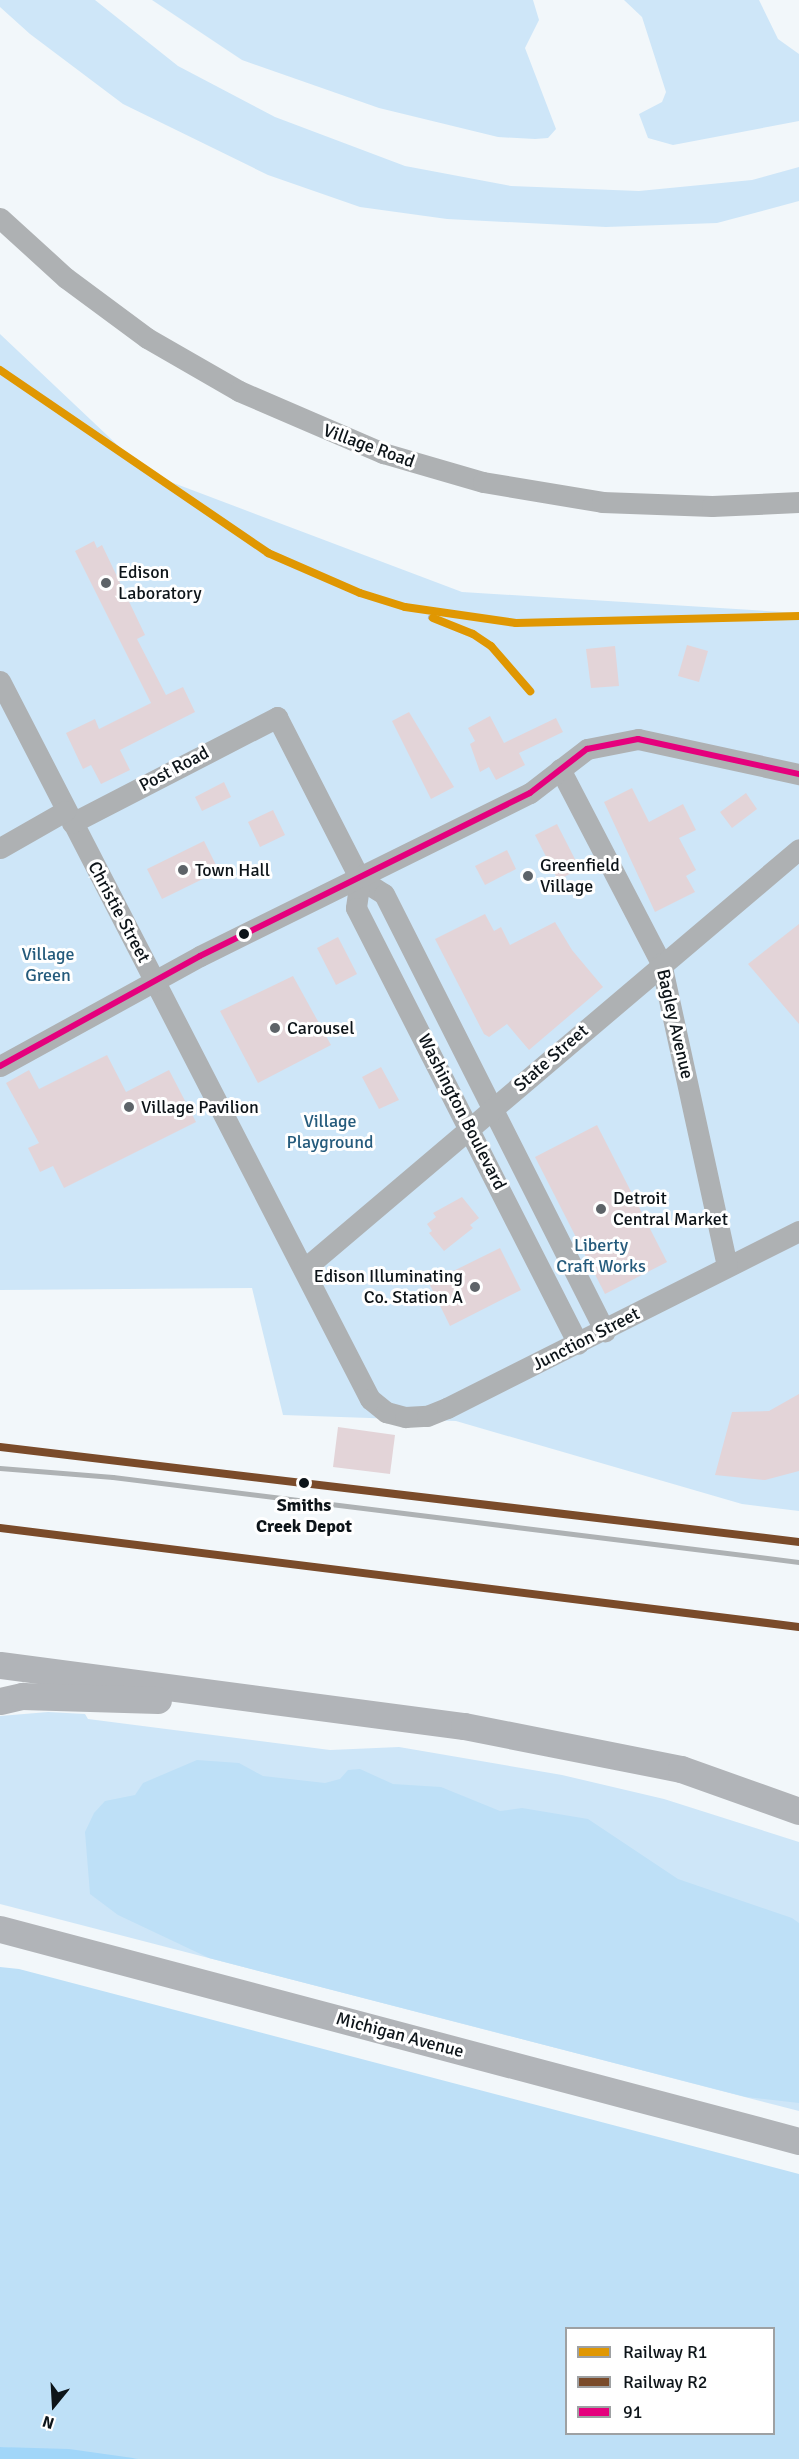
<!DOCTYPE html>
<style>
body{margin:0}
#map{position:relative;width:799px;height:2459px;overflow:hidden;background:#f2f7fa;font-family:Signika,sans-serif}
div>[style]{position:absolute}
.green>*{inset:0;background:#cee6f8}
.forest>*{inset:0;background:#bee0f7}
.water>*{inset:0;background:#a1d6f9}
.building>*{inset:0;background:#e3d4d8}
.minor>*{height:21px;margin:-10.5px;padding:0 10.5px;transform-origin:10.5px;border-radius:10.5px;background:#aeb1b3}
.major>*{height:27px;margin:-13.5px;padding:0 13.5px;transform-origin:13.5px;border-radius:13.5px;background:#b1b4b8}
.rail>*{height:4.5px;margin:-2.25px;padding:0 2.25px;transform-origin:2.25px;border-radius:2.25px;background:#aeb2b4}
.bus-1>*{height:6px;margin:-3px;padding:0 3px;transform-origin:3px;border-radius:3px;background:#e5007d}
.rail-1>*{height:8px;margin:-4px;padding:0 4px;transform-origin:4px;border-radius:4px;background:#e09702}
.rail-2>*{height:8px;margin:-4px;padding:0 4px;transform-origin:4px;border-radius:4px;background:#7a4b2a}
.dots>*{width:16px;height:16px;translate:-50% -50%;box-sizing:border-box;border:3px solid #fff;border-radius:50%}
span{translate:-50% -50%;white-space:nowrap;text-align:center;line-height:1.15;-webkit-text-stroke:6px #fff;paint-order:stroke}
.street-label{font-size:18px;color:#0d1419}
.poi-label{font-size:18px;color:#0d1419}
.left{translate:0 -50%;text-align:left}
.right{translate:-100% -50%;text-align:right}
.park-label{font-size:18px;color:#255b7c}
.stop-label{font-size:18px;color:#0d1419;font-weight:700}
.legend{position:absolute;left:565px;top:2327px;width:210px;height:108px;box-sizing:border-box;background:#fff;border:2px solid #9ea1a3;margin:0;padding:8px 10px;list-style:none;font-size:18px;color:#0d1419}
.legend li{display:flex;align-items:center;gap:12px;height:30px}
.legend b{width:30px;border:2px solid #9ea1a3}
.north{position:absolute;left:24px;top:2375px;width:60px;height:60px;-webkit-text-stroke:4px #fff;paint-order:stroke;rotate:198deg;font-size:16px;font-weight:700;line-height:24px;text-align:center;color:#0d1419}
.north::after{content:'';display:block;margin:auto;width:21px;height:27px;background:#0d1419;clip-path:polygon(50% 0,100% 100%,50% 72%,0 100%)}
</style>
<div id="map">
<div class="green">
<i style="clip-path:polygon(0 0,95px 0,178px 66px,275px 117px,405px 166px,511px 186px,639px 191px,752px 180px,799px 167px,799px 201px,717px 223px,606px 227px,447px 219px,360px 207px,268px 175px,123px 104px,30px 34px,0 7px)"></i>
<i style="clip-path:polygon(152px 0,533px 0,539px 20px,525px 48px,556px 129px,548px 138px,535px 139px,498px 137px,379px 108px,242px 60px)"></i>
<i style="clip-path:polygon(624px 0,759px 0,778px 39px,799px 54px,799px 121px,673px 145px,648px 138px,639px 114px,662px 102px,666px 92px,642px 17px)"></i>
<i style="clip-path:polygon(0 334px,147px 473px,462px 592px,799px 613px,799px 1511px,742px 1504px,456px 1421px,283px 1415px,252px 1288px,0 1290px)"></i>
<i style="clip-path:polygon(48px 1712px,85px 1714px,88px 1719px,330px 1750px,399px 1747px,562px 1775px,664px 1799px,799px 1842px,799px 2111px,0 1904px,0 1716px)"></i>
</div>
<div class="forest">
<i style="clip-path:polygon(197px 1760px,239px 1763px,263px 1776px,325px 1783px,340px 1779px,348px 1770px,360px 1769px,393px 1784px,441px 1787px,500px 1811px,522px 1808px,588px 1819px,678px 1879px,792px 1918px,799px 1923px,799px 2103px,746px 2097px,209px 1958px,118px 1915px,90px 1894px,85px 1832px,94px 1813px,105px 1801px,135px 1795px,143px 1783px)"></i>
<i style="clip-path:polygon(evenodd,0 1967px,19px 1969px,799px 2174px,799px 2459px,140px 2459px,0 2447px,0 1967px,566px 2328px,774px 2328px,774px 2434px,566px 2434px,566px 2328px)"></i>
</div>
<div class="water">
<i style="clip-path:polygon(0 2447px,69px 2449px,140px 2459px,0 2459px)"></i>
</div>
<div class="building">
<i style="clip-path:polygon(94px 541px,97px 548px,102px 545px,145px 635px,137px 639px,166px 695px,183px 687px,195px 712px,120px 750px,130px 770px,101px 784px,91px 765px,83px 769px,66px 733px,95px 719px,99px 729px,151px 703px,75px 551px)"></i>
<i style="clip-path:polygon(687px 645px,708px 651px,699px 682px,678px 676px)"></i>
<i style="clip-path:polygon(615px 646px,619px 686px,591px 688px,586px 649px)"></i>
<i style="clip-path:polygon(409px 712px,454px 787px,431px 799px,392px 721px)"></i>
<i style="clip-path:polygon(490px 716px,504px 743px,556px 718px,563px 732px,519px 753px,525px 765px,496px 780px,489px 767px,480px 772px,470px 744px,475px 741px,468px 728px)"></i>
<i style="clip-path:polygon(224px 782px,231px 797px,202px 811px,195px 797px)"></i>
<i style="clip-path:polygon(632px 788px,649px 822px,683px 804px,696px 830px,679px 838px,696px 870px,686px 876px,695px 892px,655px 912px,604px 802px)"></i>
<i style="clip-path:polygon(746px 793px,757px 809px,732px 828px,720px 812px)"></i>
<i style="clip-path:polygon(273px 810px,285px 835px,260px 847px,248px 822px)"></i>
<i style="clip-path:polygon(557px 824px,580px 869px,558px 880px,535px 835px)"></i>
<i style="clip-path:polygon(204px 841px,219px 871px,162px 899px,147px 869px)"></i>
<i style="clip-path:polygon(507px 850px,516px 869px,485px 885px,475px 866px)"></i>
<i style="clip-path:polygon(485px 914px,494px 931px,501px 927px,510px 945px,555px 922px,572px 950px,603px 987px,529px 1050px,507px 1024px,489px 1037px,484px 1034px,435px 939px)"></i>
<i style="clip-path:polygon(799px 924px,799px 1024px,748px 964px)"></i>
<i style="clip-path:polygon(338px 937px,357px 974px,336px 985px,317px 948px)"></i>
<i style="clip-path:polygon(293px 976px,331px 1045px,258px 1083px,220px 1011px)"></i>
<i style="clip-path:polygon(107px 1055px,126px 1092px,169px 1070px,196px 1122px,64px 1188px,53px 1166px,40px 1172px,28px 1148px,39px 1143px,6px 1083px,29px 1070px,39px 1089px)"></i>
<i style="clip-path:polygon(381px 1067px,399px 1100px,379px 1109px,362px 1077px)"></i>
<i style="clip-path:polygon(597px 1125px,667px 1262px,605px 1294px,535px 1157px)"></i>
<i style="clip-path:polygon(462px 1197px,479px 1218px,470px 1225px,473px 1228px,444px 1251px,429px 1233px,432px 1231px,427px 1224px,436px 1217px,433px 1213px)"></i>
<i style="clip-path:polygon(500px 1248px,521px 1290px,450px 1326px,429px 1283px)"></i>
<i style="clip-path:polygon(799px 1394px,799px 1471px,765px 1480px,715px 1475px,732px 1412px,769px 1411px)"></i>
<i style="clip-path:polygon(338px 1427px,395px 1435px,390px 1474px,333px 1467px)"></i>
</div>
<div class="minor">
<i style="left:0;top:218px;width:89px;rotate:42.3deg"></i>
<i style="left:66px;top:278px;width:101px;rotate:36.5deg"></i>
<i style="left:147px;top:338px;width:106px;rotate:29.9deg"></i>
<i style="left:239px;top:391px;width:157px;rotate:23.3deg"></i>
<i style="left:383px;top:453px;width:104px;rotate:16.2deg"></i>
<i style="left:483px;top:482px;width:121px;rotate:9.5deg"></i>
<i style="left:602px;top:502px;width:110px;rotate:2.1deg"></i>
<i style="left:712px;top:506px;width:87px;rotate:-2.6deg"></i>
<i style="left:0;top:681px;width:808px;rotate:62.74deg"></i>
<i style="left:370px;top:1399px;width:21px;rotate:39deg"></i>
<i style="left:386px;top:1412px;width:20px;rotate:15deg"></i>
<i style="left:405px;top:1417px;width:22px;rotate:-3deg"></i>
<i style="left:427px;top:1416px;width:22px;rotate:-22deg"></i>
<i style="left:447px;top:1408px;width:394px;rotate:-26.7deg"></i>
<i style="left:560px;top:769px;width:219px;rotate:62.5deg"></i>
<i style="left:661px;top:963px;width:309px;rotate:77.7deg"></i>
<i style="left:72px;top:823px;width:231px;rotate:-27.3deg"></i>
<i style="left:277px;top:717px;width:182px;rotate:62.9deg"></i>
<i style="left:360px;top:879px;width:28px;rotate:32deg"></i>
<i style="left:384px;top:894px;width:490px;rotate:63.2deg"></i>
<i style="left:0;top:848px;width:75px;rotate:-29.6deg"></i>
<i style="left:360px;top:879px;width:29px;rotate:98deg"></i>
<i style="left:356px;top:908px;width:489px;rotate:63deg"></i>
<i style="left:0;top:1066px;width:228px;rotate:-28.8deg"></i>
<i style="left:200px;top:956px;width:368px;rotate:-26.3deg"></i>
<i style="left:530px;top:793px;width:72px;rotate:-37.7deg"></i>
<i style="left:587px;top:749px;width:52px;rotate:-11.1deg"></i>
<i style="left:638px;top:739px;width:165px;rotate:12.3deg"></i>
<i style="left:304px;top:1269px;width:649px;rotate:-40.31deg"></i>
</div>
<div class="major">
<i style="left:0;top:1665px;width:468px;rotate:7.5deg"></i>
<i style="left:464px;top:1726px;width:221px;rotate:11.2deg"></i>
<i style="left:681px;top:1769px;width:125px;rotate:19.6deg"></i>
<i style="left:0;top:1701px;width:23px;rotate:-13deg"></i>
<i style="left:22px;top:1696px;width:136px;rotate:1.7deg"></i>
<i style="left:0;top:1929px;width:827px;rotate:14.86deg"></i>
</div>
<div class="rail">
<i style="left:0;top:370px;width:325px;rotate:34.3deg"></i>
<i style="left:268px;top:553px;width:100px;rotate:23.5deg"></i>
<i style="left:360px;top:593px;width:47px;rotate:17.3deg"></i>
<i style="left:405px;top:607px;width:112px;rotate:8.2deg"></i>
<i style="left:516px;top:623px;width:283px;rotate:-1.4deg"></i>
<i style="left:430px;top:617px;width:46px;rotate:21.6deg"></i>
<i style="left:473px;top:634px;width:22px;rotate:34deg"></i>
<i style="left:491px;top:646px;width:60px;rotate:49.1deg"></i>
<i style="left:0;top:1447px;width:805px;rotate:6.78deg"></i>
<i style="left:0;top:1468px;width:113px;rotate:4.6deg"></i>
<i style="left:113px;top:1477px;width:691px;rotate:7.06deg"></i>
</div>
<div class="bus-1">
<i style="left:0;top:1066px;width:228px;rotate:-28.8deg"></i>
<i style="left:200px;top:956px;width:368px;rotate:-26.3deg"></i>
<i style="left:530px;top:793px;width:72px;rotate:-37.7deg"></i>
<i style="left:587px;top:749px;width:52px;rotate:-11.1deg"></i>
<i style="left:638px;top:739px;width:165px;rotate:12.3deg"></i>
</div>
<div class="rail-1">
<i style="left:0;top:370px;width:325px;rotate:34.3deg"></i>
<i style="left:268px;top:553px;width:100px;rotate:23.5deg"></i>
<i style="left:360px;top:593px;width:47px;rotate:17.3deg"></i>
<i style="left:405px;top:607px;width:112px;rotate:8.2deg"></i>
<i style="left:516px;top:623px;width:283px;rotate:-1.4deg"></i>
<i style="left:433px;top:618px;width:43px;rotate:21.8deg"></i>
<i style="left:473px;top:634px;width:22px;rotate:34deg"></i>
<i style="left:491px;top:646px;width:60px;rotate:49.1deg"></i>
</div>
<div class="rail-2">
<i style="left:0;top:1447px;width:805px;rotate:6.78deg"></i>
<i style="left:0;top:1528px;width:805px;rotate:7.06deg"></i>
</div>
<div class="dots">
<i style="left:106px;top:583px;background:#5d6368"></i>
<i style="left:183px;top:870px;background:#5d6368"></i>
<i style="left:528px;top:876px;background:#5d6368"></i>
<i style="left:244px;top:934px;background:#0d1419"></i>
<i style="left:275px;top:1028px;background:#5d6368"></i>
<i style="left:129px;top:1107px;background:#5d6368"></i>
<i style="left:601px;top:1209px;background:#5d6368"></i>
<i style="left:475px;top:1287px;background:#5d6368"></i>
<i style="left:304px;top:1483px;background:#0d1419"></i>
</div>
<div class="street-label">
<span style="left:369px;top:446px;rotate:20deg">Village Road</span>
<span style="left:174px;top:769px;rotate:-28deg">Post Road</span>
<span style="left:119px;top:912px;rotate:62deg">Christie Street</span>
<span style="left:675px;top:1024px;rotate:77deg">Bagley Avenue</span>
<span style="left:551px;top:1058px;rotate:-41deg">State Street</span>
<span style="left:462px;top:1112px;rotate:63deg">Washington Boulevard</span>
<span style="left:586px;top:1339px;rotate:-27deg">Junction Street</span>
<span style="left:400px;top:2035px;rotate:15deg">Michigan Avenue</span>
</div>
<div class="poi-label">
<span class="left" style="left:118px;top:583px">Edison<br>Laboratory</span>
<span class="left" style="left:540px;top:876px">Greenfield<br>Village</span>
<span class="left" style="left:195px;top:870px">Town Hall</span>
<span class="left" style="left:287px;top:1028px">Carousel</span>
<span class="left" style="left:141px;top:1107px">Village Pavilion</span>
<span class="left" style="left:613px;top:1209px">Detroit<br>Central Market</span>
<span class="right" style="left:463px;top:1287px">Edison Illuminating<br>Co. Station A</span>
</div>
<div class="park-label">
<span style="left:48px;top:965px">Village<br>Green</span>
<span style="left:330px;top:1132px">Village<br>Playground</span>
<span style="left:601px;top:1256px">Liberty<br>Craft Works</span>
</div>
<div class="stop-label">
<span style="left:304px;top:1516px">Smiths<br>Creek Depot</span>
</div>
<ul class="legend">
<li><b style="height:8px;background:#e09702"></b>Railway R1</li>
<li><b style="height:8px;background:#7a4b2a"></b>Railway R2</li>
<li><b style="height:8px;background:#e5007d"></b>91</li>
</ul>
<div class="north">N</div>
</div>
